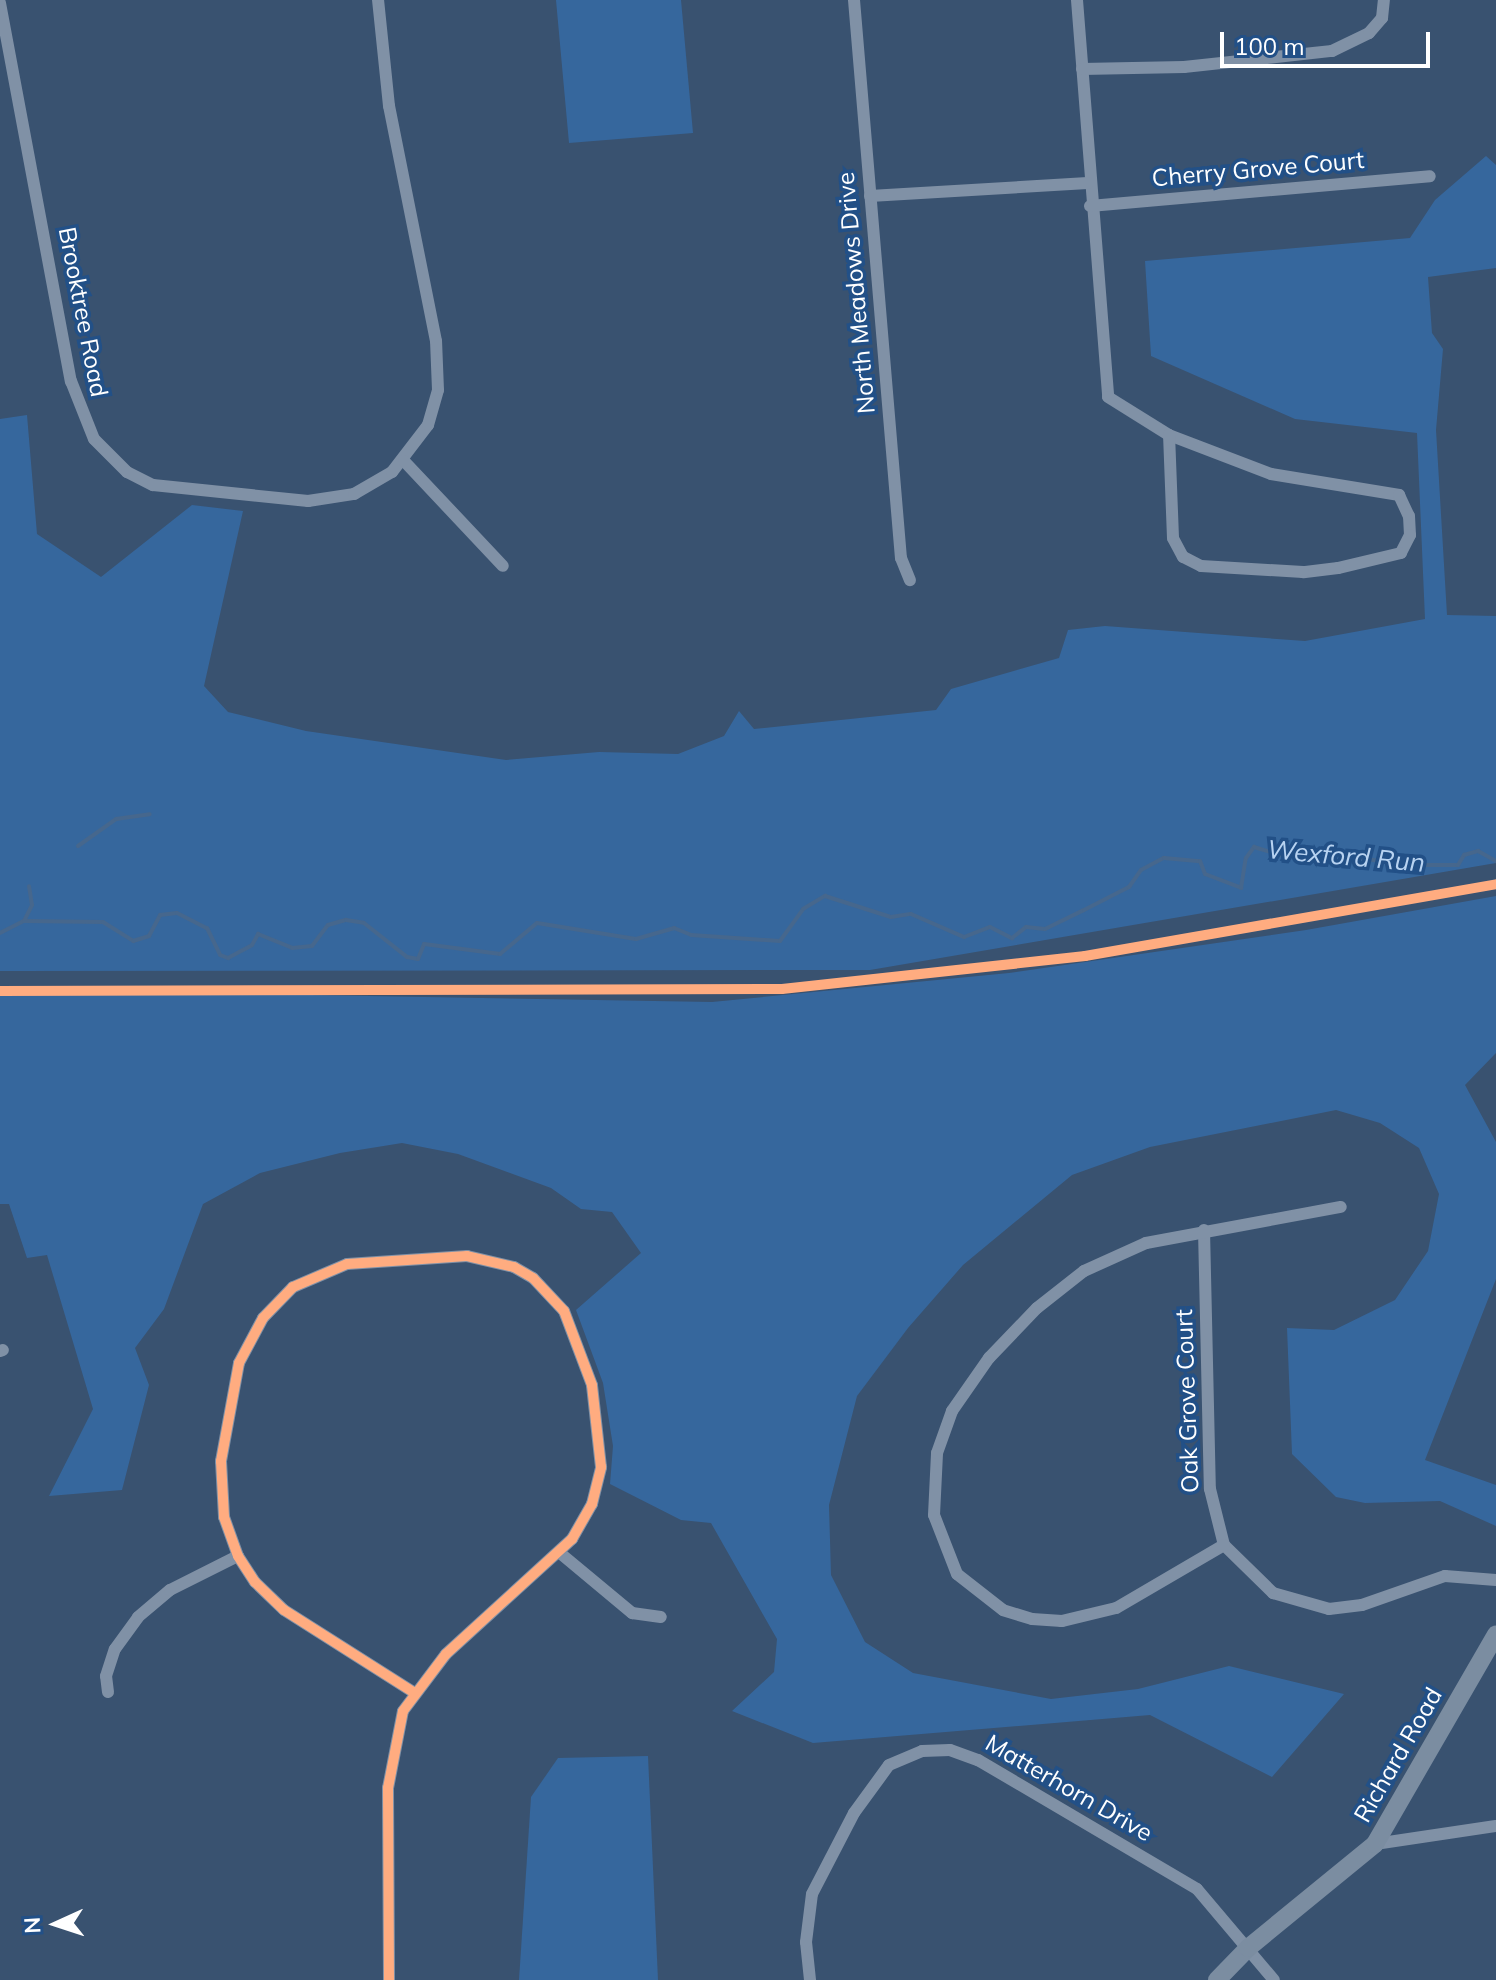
<!DOCTYPE html>
<style>
body{margin:0}
#map{position:relative;width:1496px;height:1980px;overflow:hidden;background:#395270;font-family:Mulish,sans-serif}
div>[style]{position:absolute}
.green>*{inset:0;background:#36679d}
.stream>*{height:4px;margin:-2px;padding:0 2px;transform-origin:2px;border-radius:2px;background:#46678d}
.street>*{height:12px;margin:-6px;padding:0 6px;transform-origin:6px;border-radius:6px;background:#8091a6}
.secondary>*{height:18px;margin:-9px;padding:0 9px;transform-origin:9px;border-radius:9px;background:#7b8da1}
.cycleway>*{height:10px;margin:-5px;padding:0 5px;transform-origin:5px;border-radius:5px;background:#ffac80}
span{translate:-50% -50%;white-space:nowrap;text-align:center;line-height:1.15;-webkit-text-stroke:7px #225087;paint-order:stroke}
.street-label{font-size:24px;color:#fff}
.water-label{font-size:26px;color:#b8d3f1;font-style:italic}
.north{position:absolute;left:16px;top:1884px;width:80px;height:80px;-webkit-text-stroke:6px #225087;paint-order:stroke;rotate:267deg;font-size:22px;font-weight:700;line-height:32px;text-align:center;color:#fff}
.north::after{content:'';display:block;margin:auto;width:28px;height:36px;background:#fff;clip-path:polygon(50% 0,100% 100%,50% 72%,0 100%)}
.scale{position:absolute;left:1220px;top:32px;width:210px;height:36px;box-sizing:border-box;border:4px solid #fff;border-top:0;padding-left:10px;font-size:24px;line-height:28px;white-space:nowrap;color:#fff;-webkit-text-stroke:6px #225087;paint-order:stroke}
</style>
<div id="map">
<div class="green">
<i style="clip-path:polygon(556px 0,681px 0,693px 133px,569px 143px)"></i>
<i style="clip-path:polygon(1486px 156px,1496px 165px,1496px 268px,1428px 277px,1432px 333px,1443px 349px,1436px 430px,1447px 615px,1496px 616px,1496px 863px,870px 970px,0 971px,0 419px,27px 415px,37px 534px,101px 577px,192px 505px,243px 511px,204px 686px,228px 712px,306px 731px,506px 760px,599px 752px,678px 754px,724px 736px,739px 711px,754px 729px,936px 710px,951px 689px,1059px 658px,1068px 630px,1105px 626px,1305px 641px,1425px 619px,1417px 433px,1295px 419px,1151px 356px,1145px 261px,1410px 238px,1435px 200px)"></i>
<i style="clip-path:polygon(1496px 896px,1496px 1053px,1465px 1085px,1496px 1142px,1496px 1279px,1425px 1460px,1496px 1485px,1496px 1526px,1440px 1501px,1365px 1503px,1336px 1497px,1292px 1454px,1287px 1328px,1334px 1330px,1395px 1300px,1428px 1251px,1439px 1194px,1419px 1148px,1380px 1123px,1336px 1110px,1150px 1147px,1072px 1175px,963px 1265px,908px 1328px,857px 1396px,829px 1505px,831px 1575px,865px 1642px,913px 1673px,1051px 1699px,1138px 1689px,1229px 1666px,1344px 1694px,1272px 1777px,1150px 1715px,813px 1743px,732px 1711px,774px 1672px,777px 1639px,711px 1523px,681px 1520px,610px 1484px,613px 1446px,603px 1383px,576px 1310px,641px 1253px,612px 1212px,581px 1209px,551px 1188px,458px 1154px,402px 1143px,340px 1153px,260px 1173px,203px 1204px,164px 1309px,135px 1348px,149px 1385px,122px 1490px,49px 1496px,93px 1409px,47px 1255px,27px 1258px,9px 1204px,0 1204px,0 996px,137px 992px,712px 1002px,1009px 973px,1306px 930px)"></i>
<i style="clip-path:polygon(648px 1756px,658px 1980px,519px 1980px,531px 1797px,558px 1758px)"></i>
</div>
<div class="stream">
<i style="left:78px;top:846px;width:47px;rotate:-35.4deg"></i>
<i style="left:116px;top:819px;width:34px;rotate:-8deg"></i>
<i style="left:24px;top:921px;width:18px;rotate:-63deg"></i>
<i style="left:32px;top:905px;width:19px;rotate:-99deg"></i>
<i style="left:0;top:933px;width:27px;rotate:-27deg"></i>
<i style="left:24px;top:921px;width:79px;rotate:0.7deg"></i>
<i style="left:103px;top:922px;width:36px;rotate:32deg"></i>
<i style="left:133px;top:941px;width:17px;rotate:-17deg"></i>
<i style="left:149px;top:936px;width:24px;rotate:-62deg"></i>
<i style="left:160px;top:915px;width:17px;rotate:-7deg"></i>
<i style="left:177px;top:913px;width:34px;rotate:27deg"></i>
<i style="left:207px;top:928px;width:30px;rotate:64deg"></i>
<i style="left:220px;top:955px;width:9px;rotate:21deg"></i>
<i style="left:228px;top:958px;width:27px;rotate:-28deg"></i>
<i style="left:252px;top:945px;width:13px;rotate:-61deg"></i>
<i style="left:258px;top:934px;width:37px;rotate:22deg"></i>
<i style="left:292px;top:948px;width:20px;rotate:-6deg"></i>
<i style="left:312px;top:946px;width:26px;rotate:-53deg"></i>
<i style="left:328px;top:925px;width:19px;rotate:-16deg"></i>
<i style="left:346px;top:920px;width:18px;rotate:9deg"></i>
<i style="left:364px;top:923px;width:55px;rotate:38.3deg"></i>
<i style="left:407px;top:957px;width:11px;rotate:10deg"></i>
<i style="left:418px;top:959px;width:16px;rotate:-68deg"></i>
<i style="left:424px;top:944px;width:77px;rotate:7.5deg"></i>
<i style="left:500px;top:954px;width:48px;rotate:-40deg"></i>
<i style="left:537px;top:923px;width:100px;rotate:9.2deg"></i>
<i style="left:636px;top:939px;width:40px;rotate:-16deg"></i>
<i style="left:674px;top:928px;width:18px;rotate:22deg"></i>
<i style="left:691px;top:935px;width:89px;rotate:3.9deg"></i>
<i style="left:780px;top:941px;width:39px;rotate:-54deg"></i>
<i style="left:803px;top:909px;width:26px;rotate:-31deg"></i>
<i style="left:825px;top:896px;width:69px;rotate:17.7deg"></i>
<i style="left:891px;top:917px;width:20px;rotate:-9deg"></i>
<i style="left:911px;top:914px;width:58px;rotate:23.5deg"></i>
<i style="left:964px;top:937px;width:28px;rotate:-21deg"></i>
<i style="left:990px;top:927px;width:25px;rotate:27deg"></i>
<i style="left:1012px;top:938px;width:18px;rotate:-38deg"></i>
<i style="left:1026px;top:927px;width:19px;rotate:6deg"></i>
<i style="left:1045px;top:929px;width:43px;rotate:-26deg"></i>
<i style="left:1084px;top:910px;width:51px;rotate:-27.1deg"></i>
<i style="left:1129px;top:887px;width:21px;rotate:-55deg"></i>
<i style="left:1141px;top:870px;width:26px;rotate:-28deg"></i>
<i style="left:1164px;top:858px;width:36px;rotate:5deg"></i>
<i style="left:1200px;top:861px;width:14px;rotate:69deg"></i>
<i style="left:1205px;top:874px;width:39px;rotate:21deg"></i>
<i style="left:1241px;top:888px;width:30px;rotate:-81deg"></i>
<i style="left:1246px;top:858px;width:14px;rotate:-54deg"></i>
<i style="left:1254px;top:847px;width:31px;rotate:17deg"></i>
<i style="left:1284px;top:856px;width:43px;rotate:-4deg"></i>
<i style="left:1327px;top:853px;width:80px;rotate:8.6deg"></i>
<i style="left:1406px;top:865px;width:52px"></i>
<i style="left:1458px;top:865px;width:12px;rotate:-59deg"></i>
<i style="left:1464px;top:855px;width:15px;rotate:-16deg"></i>
<i style="left:1478px;top:851px;width:21px;rotate:29deg"></i>
</div>
<div class="street">
<i style="left:854px;top:0;width:560px;rotate:85.19deg"></i>
<i style="left:901px;top:558px;width:24px;rotate:68deg"></i>
<i style="left:1077px;top:0;width:398px;rotate:85.5deg"></i>
<i style="left:1108px;top:397px;width:72px;rotate:31.9deg"></i>
<i style="left:0;top:3px;width:385px;rotate:79.4deg"></i>
<i style="left:71px;top:381px;width:62px;rotate:68.4deg"></i>
<i style="left:94px;top:439px;width:47px;rotate:45deg"></i>
<i style="left:127px;top:472px;width:29px;rotate:27deg"></i>
<i style="left:153px;top:485px;width:156px;rotate:5.9deg"></i>
<i style="left:308px;top:501px;width:47px;rotate:-8.7deg"></i>
<i style="left:354px;top:494px;width:44px;rotate:-30.1deg"></i>
<i style="left:392px;top:472px;width:59px;rotate:-52.5deg"></i>
<i style="left:428px;top:425px;width:36px;rotate:-74deg"></i>
<i style="left:438px;top:390px;width:49px;rotate:-92.3deg"></i>
<i style="left:436px;top:341px;width:240px;rotate:-101.3deg"></i>
<i style="left:389px;top:106px;width:107px;rotate:-95.9deg"></i>
<i style="left:1082px;top:69px;width:102px;rotate:-1.1deg"></i>
<i style="left:1184px;top:67px;width:149px;rotate:-6.2deg"></i>
<i style="left:1332px;top:51px;width:41px;rotate:-25.9deg"></i>
<i style="left:1369px;top:33px;width:20px;rotate:-49deg"></i>
<i style="left:1382px;top:18px;width:18px;rotate:-84deg"></i>
<i style="left:870px;top:196px;width:218px;rotate:-3.4deg"></i>
<i style="left:1090px;top:206px;width:341px;rotate:-5deg"></i>
<i style="left:1169px;top:435px;width:109px;rotate:20.9deg"></i>
<i style="left:1271px;top:474px;width:130px;rotate:9.3deg"></i>
<i style="left:1399px;top:495px;width:23px;rotate:65deg"></i>
<i style="left:1409px;top:516px;width:19px;rotate:87deg"></i>
<i style="left:1410px;top:535px;width:20px;rotate:117deg"></i>
<i style="left:1401px;top:553px;width:65px;rotate:166.6deg"></i>
<i style="left:1338px;top:568px;width:35px;rotate:173deg"></i>
<i style="left:1303px;top:572px;width:102px;rotate:-176.6deg"></i>
<i style="left:1201px;top:566px;width:20px;rotate:-153deg"></i>
<i style="left:1183px;top:557px;width:21px;rotate:-118deg"></i>
<i style="left:1173px;top:538px;width:103px;rotate:-92.2deg"></i>
<i style="left:404px;top:461px;width:144px;rotate:46.7deg"></i>
<i style="left:1204px;top:1230px;width:259px;rotate:88.7deg"></i>
<i style="left:1210px;top:1489px;width:58px;rotate:76deg"></i>
<i style="left:1224px;top:1545px;width:69px;rotate:44.4deg"></i>
<i style="left:1273px;top:1593px;width:58px;rotate:15.9deg"></i>
<i style="left:1329px;top:1609px;width:33px;rotate:-7deg"></i>
<i style="left:1362px;top:1605px;width:88px;rotate:-19.3deg"></i>
<i style="left:1445px;top:1576px;width:51px;rotate:4.5deg"></i>
<i style="left:0;top:1351px;width:3px;rotate:-18deg"></i>
<i style="left:1224px;top:1545px;width:125px;rotate:149.7deg"></i>
<i style="left:1116px;top:1608px;width:56px;rotate:166.5deg"></i>
<i style="left:1062px;top:1621px;width:30px;rotate:-176deg"></i>
<i style="left:1032px;top:1619px;width:30px;rotate:-163deg"></i>
<i style="left:1003px;top:1610px;width:58px;rotate:-142deg"></i>
<i style="left:957px;top:1574px;width:63px;rotate:-111.3deg"></i>
<i style="left:934px;top:1515px;width:62px;rotate:-87.2deg"></i>
<i style="left:937px;top:1453px;width:45px;rotate:-70.3deg"></i>
<i style="left:952px;top:1411px;width:65px;rotate:-55.1deg"></i>
<i style="left:989px;top:1358px;width:69px;rotate:-46.2deg"></i>
<i style="left:1037px;top:1308px;width:60px;rotate:-38.2deg"></i>
<i style="left:1084px;top:1271px;width:68px;rotate:-24.3deg"></i>
<i style="left:1146px;top:1243px;width:198px;rotate:-10.5deg"></i>
<i style="left:560px;top:1553px;width:94px;rotate:39.8deg"></i>
<i style="left:632px;top:1613px;width:29px;rotate:8deg"></i>
<i style="left:108px;top:1692px;width:16px;rotate:-97deg"></i>
<i style="left:106px;top:1676px;width:28px;rotate:-72deg"></i>
<i style="left:115px;top:1649px;width:39px;rotate:-54deg"></i>
<i style="left:138px;top:1617px;width:42px;rotate:-40.2deg"></i>
<i style="left:170px;top:1590px;width:76px;rotate:-26.6deg"></i>
<i style="left:1375px;top:1844px;width:122px;rotate:-8.5deg"></i>
<i style="left:389px;top:1980px;width:192px;rotate:-90.3deg"></i>
<i style="left:388px;top:1788px;width:78px;rotate:-79deg"></i>
<i style="left:403px;top:1711px;width:71px;rotate:-53deg"></i>
<i style="left:446px;top:1654px;width:171px;rotate:-42.4deg"></i>
<i style="left:572px;top:1539px;width:40px;rotate:-60.3deg"></i>
<i style="left:592px;top:1504px;width:38px;rotate:-76deg"></i>
<i style="left:601px;top:1467px;width:82px;rotate:-96.3deg"></i>
<i style="left:592px;top:1385px;width:79px;rotate:-110.7deg"></i>
<i style="left:564px;top:1311px;width:45px;rotate:-133.2deg"></i>
<i style="left:533px;top:1278px;width:22px;rotate:-150deg"></i>
<i style="left:514px;top:1267px;width:48px;rotate:-166.8deg"></i>
<i style="left:467px;top:1256px;width:120px;rotate:176.2deg"></i>
<i style="left:347px;top:1264px;width:59px;rotate:156.9deg"></i>
<i style="left:293px;top:1287px;width:43px;rotate:134.1deg"></i>
<i style="left:263px;top:1318px;width:51px;rotate:118.1deg"></i>
<i style="left:239px;top:1363px;width:100px;rotate:100.4deg"></i>
<i style="left:221px;top:1461px;width:56px;rotate:86.9deg"></i>
<i style="left:224px;top:1517px;width:41px;rotate:70.3deg"></i>
<i style="left:238px;top:1556px;width:31px;rotate:57deg"></i>
<i style="left:255px;top:1582px;width:40px;rotate:44deg"></i>
<i style="left:284px;top:1610px;width:153px;rotate:32.4deg"></i>
<i style="left:810px;top:1980px;width:38px;rotate:-96deg"></i>
<i style="left:806px;top:1942px;width:48px;rotate:-82.9deg"></i>
<i style="left:812px;top:1894px;width:91px;rotate:-62.6deg"></i>
<i style="left:854px;top:1813px;width:59px;rotate:-53.9deg"></i>
<i style="left:889px;top:1765px;width:36px;rotate:-23deg"></i>
<i style="left:922px;top:1751px;width:28px;rotate:-2deg"></i>
<i style="left:950px;top:1750px;width:30px;rotate:20deg"></i>
<i style="left:978px;top:1760px;width:254px;rotate:30.5deg"></i>
<i style="left:1197px;top:1889px;width:119px;rotate:49.8deg"></i>
</div>
<div class="secondary">
<i style="left:1217px;top:1980px;width:45px;rotate:-45.9deg"></i>
<i style="left:1248px;top:1948px;width:164px;rotate:-39.3deg"></i>
<i style="left:1375px;top:1844px;width:242px;rotate:-60deg"></i>
</div>
<div class="cycleway">
<i style="left:0;top:991px;width:782px;rotate:-0.15deg"></i>
<i style="left:782px;top:989px;width:305px;rotate:-6.2deg"></i>
<i style="left:1085px;top:956px;width:417px;rotate:-9.9deg"></i>
<i style="left:389px;top:1980px;width:192px;rotate:-90.3deg"></i>
<i style="left:388px;top:1788px;width:78px;rotate:-79deg"></i>
<i style="left:403px;top:1711px;width:71px;rotate:-53deg"></i>
<i style="left:446px;top:1654px;width:171px;rotate:-42.4deg"></i>
<i style="left:572px;top:1539px;width:40px;rotate:-60.3deg"></i>
<i style="left:592px;top:1504px;width:38px;rotate:-76deg"></i>
<i style="left:601px;top:1467px;width:82px;rotate:-96.3deg"></i>
<i style="left:592px;top:1385px;width:79px;rotate:-110.7deg"></i>
<i style="left:564px;top:1311px;width:45px;rotate:-133.2deg"></i>
<i style="left:533px;top:1278px;width:22px;rotate:-150deg"></i>
<i style="left:514px;top:1267px;width:48px;rotate:-166.8deg"></i>
<i style="left:467px;top:1256px;width:120px;rotate:176.2deg"></i>
<i style="left:347px;top:1264px;width:59px;rotate:156.9deg"></i>
<i style="left:293px;top:1287px;width:43px;rotate:134.1deg"></i>
<i style="left:263px;top:1318px;width:51px;rotate:118.1deg"></i>
<i style="left:239px;top:1363px;width:100px;rotate:100.4deg"></i>
<i style="left:221px;top:1461px;width:56px;rotate:86.9deg"></i>
<i style="left:224px;top:1517px;width:41px;rotate:70.3deg"></i>
<i style="left:238px;top:1556px;width:31px;rotate:57deg"></i>
<i style="left:255px;top:1582px;width:40px;rotate:44deg"></i>
<i style="left:284px;top:1610px;width:153px;rotate:32.4deg"></i>
</div>
<div class="street-label">
<span style="left:1258px;top:169px;rotate:-5deg">Cherry Grove Court</span>
<span style="left:856px;top:293px;rotate:-95deg">North Meadows Drive</span>
<span style="left:83px;top:312px;rotate:79deg">Brooktree Road</span>
<span style="left:1187px;top:1401px;rotate:-92deg">Oak Grove Court</span>
<span style="left:1398px;top:1755px;rotate:-60deg">Richard Road</span>
<span style="left:1069px;top:1788px;rotate:30deg">Matterhorn Drive</span>
</div>
<div class="water-label">
<span style="left:1346px;top:856px;rotate:5deg">Wexford Run</span>
</div>
<div class="north">N</div>
<div class="scale">100 m</div>
</div>
